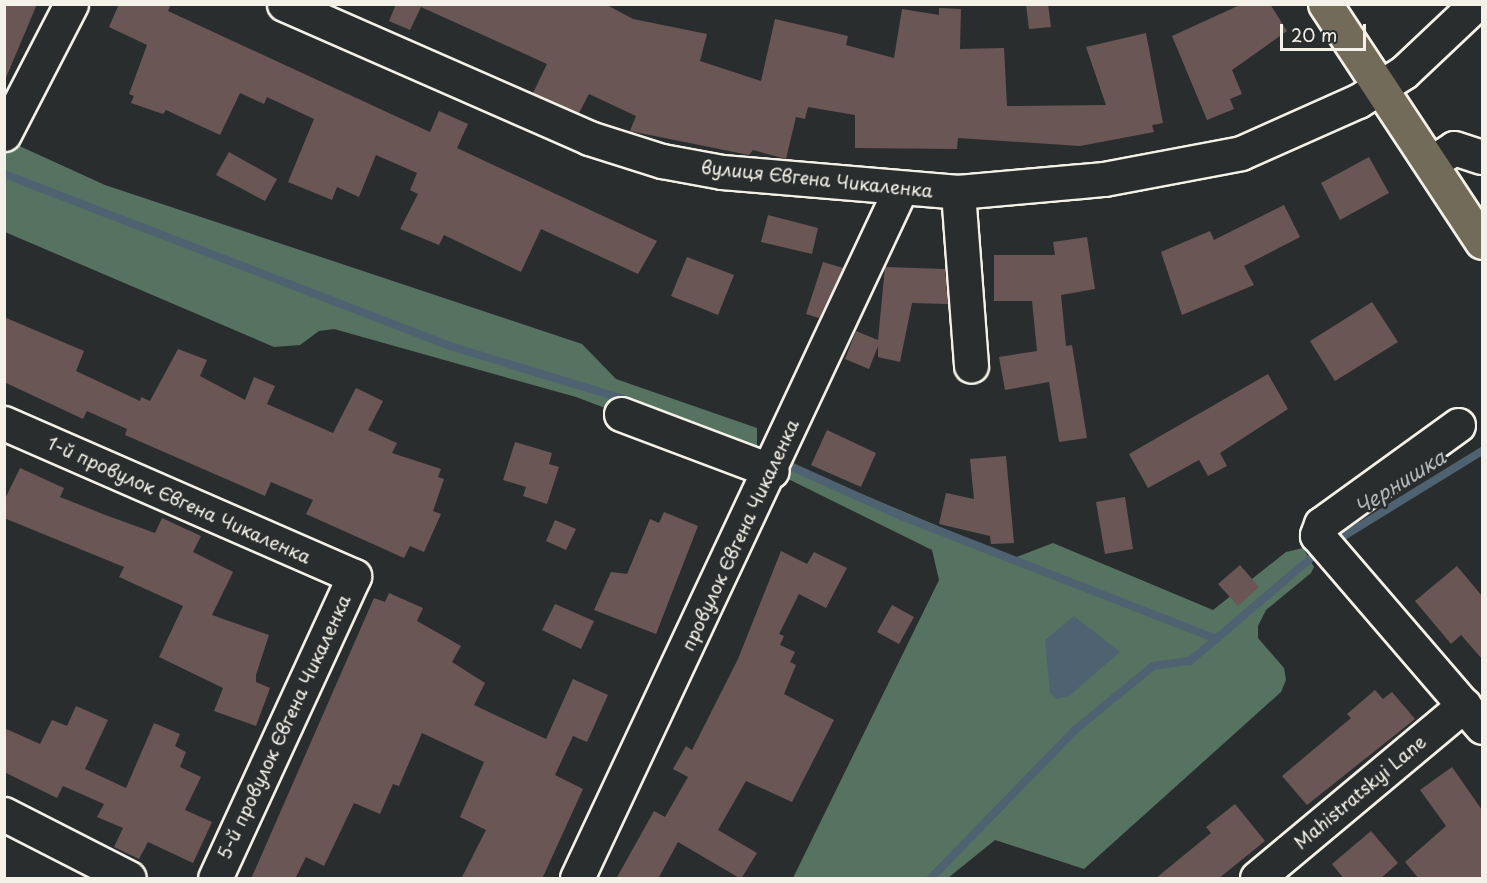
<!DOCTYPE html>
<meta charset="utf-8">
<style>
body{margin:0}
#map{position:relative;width:1487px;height:883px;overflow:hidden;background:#2a2d2e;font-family:"Playpen Sans",sans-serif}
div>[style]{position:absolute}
.green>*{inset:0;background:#567261}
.water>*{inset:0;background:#4e6271}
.stream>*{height:8px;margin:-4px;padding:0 4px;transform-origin:4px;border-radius:4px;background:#4e6271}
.building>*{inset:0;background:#6a5755}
.roads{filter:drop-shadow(2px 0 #f4f1e8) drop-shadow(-2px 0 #f4f1e8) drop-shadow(0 2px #f4f1e8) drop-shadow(0 -2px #f4f1e8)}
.minor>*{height:33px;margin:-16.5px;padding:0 16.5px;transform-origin:16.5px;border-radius:16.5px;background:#2a2d2e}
.major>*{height:33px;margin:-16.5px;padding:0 16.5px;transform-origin:16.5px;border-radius:16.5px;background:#726b5a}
span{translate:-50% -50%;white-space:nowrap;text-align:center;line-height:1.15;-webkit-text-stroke:5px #2a2d2e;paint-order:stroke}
.street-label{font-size:18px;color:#f4f1e8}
.water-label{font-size:20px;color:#b2b8b8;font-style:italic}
.frame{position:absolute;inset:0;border:6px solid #f4f1e8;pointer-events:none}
.scale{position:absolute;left:1280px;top:24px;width:86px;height:27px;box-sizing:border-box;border:3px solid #f4f1e8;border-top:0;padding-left:8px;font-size:18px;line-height:21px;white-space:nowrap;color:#f4f1e8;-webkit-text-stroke:4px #2a2d2e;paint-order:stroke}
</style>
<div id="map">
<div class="green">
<i style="clip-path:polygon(4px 139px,105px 185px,582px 344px,616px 379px,757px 428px,757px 450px,1014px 558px,1053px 543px,1213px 610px,1286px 552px,1303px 548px,1314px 567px,1311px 573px,1266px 610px,1258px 626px,1258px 638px,1284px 668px,1286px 680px,1281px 692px,1084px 869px,995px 840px,948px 878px,793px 878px,939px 580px,932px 550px,772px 471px,576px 397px,334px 329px,319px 331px,300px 345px,274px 347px,5px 232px)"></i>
</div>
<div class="water">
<i style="clip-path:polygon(1074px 616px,1120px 652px,1069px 696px,1056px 699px,1050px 693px,1045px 640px)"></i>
</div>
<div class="stream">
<i style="left:4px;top:174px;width:478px;rotate:21.1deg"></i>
<i style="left:450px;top:346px;width:191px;rotate:17deg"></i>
<i style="left:790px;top:466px;width:122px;rotate:24.2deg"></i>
<i style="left:901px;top:516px;width:339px;rotate:21.3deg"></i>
<i style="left:1334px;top:542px;width:174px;rotate:-31.6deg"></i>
<i style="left:931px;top:878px;width:208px;rotate:-45.8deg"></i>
<i style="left:1076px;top:729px;width:99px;rotate:-39.3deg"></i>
<i style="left:1153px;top:666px;width:37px;rotate:-8deg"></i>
<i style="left:1190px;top:661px;width:159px;rotate:-40.4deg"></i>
</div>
<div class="building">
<i style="clip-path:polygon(4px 4px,37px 4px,5px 80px,4px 80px)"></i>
<i style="clip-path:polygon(119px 4px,171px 4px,168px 11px,430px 132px,439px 111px,468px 124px,457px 148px,657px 241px,638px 274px,541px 229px,521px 272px,444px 235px,439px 245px,400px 229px,418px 194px,410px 190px,417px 173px,376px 155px,359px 197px,337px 187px,332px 200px,288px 182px,314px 119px,267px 97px,264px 104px,240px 93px,220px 135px,166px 110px,163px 114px,131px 103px,134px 96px,129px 94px,147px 45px,109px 27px)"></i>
<i style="clip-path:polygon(396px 4px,605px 4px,633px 19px,707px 34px,700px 61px,761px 81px,775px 19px,848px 36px,846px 45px,894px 58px,902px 9px,939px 15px,939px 8px,961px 9px,960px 49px,1004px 48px,1007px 106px,1106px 105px,1086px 47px,1146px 33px,1163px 123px,1152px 125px,1154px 132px,1080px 146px,958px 138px,957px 149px,855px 148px,855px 115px,808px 107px,805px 119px,796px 117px,786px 159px,753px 150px,749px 155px,630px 131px,636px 116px,589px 94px,579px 113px,533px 93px,547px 64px,421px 7px,410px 30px,389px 21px)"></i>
<i style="clip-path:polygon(1026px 4px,1048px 4px,1051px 27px,1029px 29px)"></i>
<i style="clip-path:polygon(1242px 4px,1270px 4px,1287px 31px,1232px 70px,1242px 94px,1230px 99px,1234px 109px,1207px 120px,1172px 36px)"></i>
<i style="clip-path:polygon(229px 152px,277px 179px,265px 201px,216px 175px)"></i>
<i style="clip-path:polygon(1369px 157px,1389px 193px,1340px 220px,1321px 183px)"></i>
<i style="clip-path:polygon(1284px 205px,1300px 237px,1244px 266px,1254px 285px,1182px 315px,1161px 252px,1210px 231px,1214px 240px)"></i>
<i style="clip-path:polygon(768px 215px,818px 228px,812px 254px,761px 242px)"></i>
<i style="clip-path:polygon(1087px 237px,1095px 289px,1061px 295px,1066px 346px,1072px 345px,1087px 438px,1059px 442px,1049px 382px,1005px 390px,999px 357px,1037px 351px,1032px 301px,994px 301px,994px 255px,1055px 255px,1053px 242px)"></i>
<i style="clip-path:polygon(687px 257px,734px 275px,718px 315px,671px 296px)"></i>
<i style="clip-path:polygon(823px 262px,843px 268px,819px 318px,806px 314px)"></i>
<i style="clip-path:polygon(885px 267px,945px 269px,948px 304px,912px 303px,900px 362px,878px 357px,878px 346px,869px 369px,845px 359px,856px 331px,878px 340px)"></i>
<i style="clip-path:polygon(1372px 302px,1398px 342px,1335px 381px,1310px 341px)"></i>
<i style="clip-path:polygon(4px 317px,84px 351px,76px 371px,140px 401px,141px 397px,150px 401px,178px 349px,207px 360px,200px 376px,245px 400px,254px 377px,275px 386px,267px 404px,333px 433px,356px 388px,383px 401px,368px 430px,397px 443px,392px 453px,441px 469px,438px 477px,444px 479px,433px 511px,441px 514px,424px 552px,410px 546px,404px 558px,306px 514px,313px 500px,271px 482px,265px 496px,125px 435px,127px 429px,87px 411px,83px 419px,4px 382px)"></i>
<i style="clip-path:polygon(1268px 374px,1288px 409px,1220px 453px,1227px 466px,1208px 476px,1199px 460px,1148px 488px,1129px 454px)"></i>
<i style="clip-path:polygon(827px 430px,876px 453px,861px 487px,811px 465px)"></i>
<i style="clip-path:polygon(515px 442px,552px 453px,549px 464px,559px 467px,547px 504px,523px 496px,526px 487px,503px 480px)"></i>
<i style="clip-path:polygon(1006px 456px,1014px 543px,991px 544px,990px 536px,939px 524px,946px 493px,974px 499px,970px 459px)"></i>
<i style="clip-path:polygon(20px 468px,64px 488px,60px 497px,108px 516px,155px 533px,162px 518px,201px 536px,193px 552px,233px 572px,212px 615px,269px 635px,256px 675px,256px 682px,270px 688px,256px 726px,214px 711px,223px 688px,159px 657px,183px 606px,119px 577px,124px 567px,4px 518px,4px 501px)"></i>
<i style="clip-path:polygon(1125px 497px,1133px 549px,1105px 554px,1096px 502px)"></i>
<i style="clip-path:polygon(664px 512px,698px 526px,656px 634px,594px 610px,611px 572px,627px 574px,650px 519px,659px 523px)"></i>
<i style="clip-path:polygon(555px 520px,576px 529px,566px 550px,546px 541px)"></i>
<i style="clip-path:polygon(781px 551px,807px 564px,814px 552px,847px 568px,826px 608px,799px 594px,779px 634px,784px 636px,780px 645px,795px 652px,790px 662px,796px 665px,784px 694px,834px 720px,792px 802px,746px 781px,718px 830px,757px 853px,741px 879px,678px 842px,658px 879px,616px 879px,654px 811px,665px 817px,688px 777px,673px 769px,686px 746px,692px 750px,738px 659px)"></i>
<i style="clip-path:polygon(1240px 565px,1259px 587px,1238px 606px,1218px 584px)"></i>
<i style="clip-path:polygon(1457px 566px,1482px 596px,1482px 659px,1461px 635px,1451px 644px,1415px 601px)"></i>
<i style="clip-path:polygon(389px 593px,423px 608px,417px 621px,461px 646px,452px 662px,485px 683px,474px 705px,546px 739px,573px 679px,608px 695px,587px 742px,573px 736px,555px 775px,583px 789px,542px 879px,461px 879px,486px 830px,460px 817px,484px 762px,422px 733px,399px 786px,393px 784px,380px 814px,354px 803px,324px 866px,306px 857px,295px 879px,251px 879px,374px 598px,385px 602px)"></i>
<i style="clip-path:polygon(555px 604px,594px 621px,581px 649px,542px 630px)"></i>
<i style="clip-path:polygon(892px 605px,914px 617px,899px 644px,877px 632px)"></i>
<i style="clip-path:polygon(1375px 690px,1383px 699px,1392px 692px,1415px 719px,1307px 805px,1282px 776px,1351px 718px,1347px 714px)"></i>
<i style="clip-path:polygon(76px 706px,108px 720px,85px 769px,126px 788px,154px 723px,180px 734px,175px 746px,186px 752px,180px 767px,201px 777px,185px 810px,212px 822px,193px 863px,148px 842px,139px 859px,114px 847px,123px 828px,97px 817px,104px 804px,63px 786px,57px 798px,4px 772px,4px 728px,40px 744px,52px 720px,67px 726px)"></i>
<i style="clip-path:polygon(1452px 767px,1482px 810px,1482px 879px,1419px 879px,1405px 862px,1446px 826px,1420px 790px)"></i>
<i style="clip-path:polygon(1235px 804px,1265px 841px,1218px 879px,1155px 879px,1211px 833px,1206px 827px)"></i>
<i style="clip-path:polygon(1371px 831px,1398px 863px,1380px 879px,1344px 879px,1332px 864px)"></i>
</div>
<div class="roads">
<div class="minor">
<i style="left:284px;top:4px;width:333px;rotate:23.7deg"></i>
<i style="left:589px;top:138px;width:77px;rotate:17.5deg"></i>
<i style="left:662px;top:161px;width:61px;rotate:10.4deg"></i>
<i style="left:722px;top:172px;width:237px;rotate:4.8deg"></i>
<i style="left:958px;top:192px;width:147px;rotate:-5.1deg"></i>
<i style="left:1104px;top:179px;width:139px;rotate:-10.7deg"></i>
<i style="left:1241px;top:153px;width:128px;rotate:-24deg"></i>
<i style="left:1358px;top:101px;width:54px;rotate:-32.2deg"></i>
<i style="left:1404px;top:72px;width:99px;rotate:-43.4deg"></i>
<i style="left:4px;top:134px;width:146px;rotate:-62.7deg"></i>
<i style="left:1431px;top:163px;width:27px;rotate:-33deg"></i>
<i style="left:1454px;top:148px;width:29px;rotate:18deg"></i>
<i style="left:958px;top:192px;width:174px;rotate:85.7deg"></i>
<i style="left:621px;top:414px;width:161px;rotate:20.7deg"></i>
<i style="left:4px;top:423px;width:382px;rotate:23.6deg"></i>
<i style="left:354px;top:576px;width:332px;rotate:114.7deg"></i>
<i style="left:1458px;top:425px;width:169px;rotate:144.1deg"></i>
<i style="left:1321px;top:524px;width:12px;rotate:110deg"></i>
<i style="left:1317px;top:535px;width:253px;rotate:49.3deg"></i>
<i style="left:4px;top:814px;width:140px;rotate:27.1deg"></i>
<i style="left:577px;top:878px;width:760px;rotate:-64.85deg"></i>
<i style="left:1257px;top:878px;width:270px;rotate:-39.9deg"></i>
</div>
<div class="major">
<i style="left:1325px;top:4px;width:285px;rotate:56.6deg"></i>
</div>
</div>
<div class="street-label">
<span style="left:817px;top:179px;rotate:6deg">вулиця Євгена Чикаленка</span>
<span style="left:179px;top:500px;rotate:24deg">1-й провулок Євгена Чикаленка</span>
<span style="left:740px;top:535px;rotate:-65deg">провулок Євгена Чикаленка</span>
<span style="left:284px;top:727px;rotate:-65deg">5-й провулок Євгена Чикаленка</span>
<span style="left:1360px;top:792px;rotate:-40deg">Mahistratskyi Lane</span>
</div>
<div class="water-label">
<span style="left:1400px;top:482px;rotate:-32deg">Чернишка</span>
</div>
<div class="frame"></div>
<div class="scale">20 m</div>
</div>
